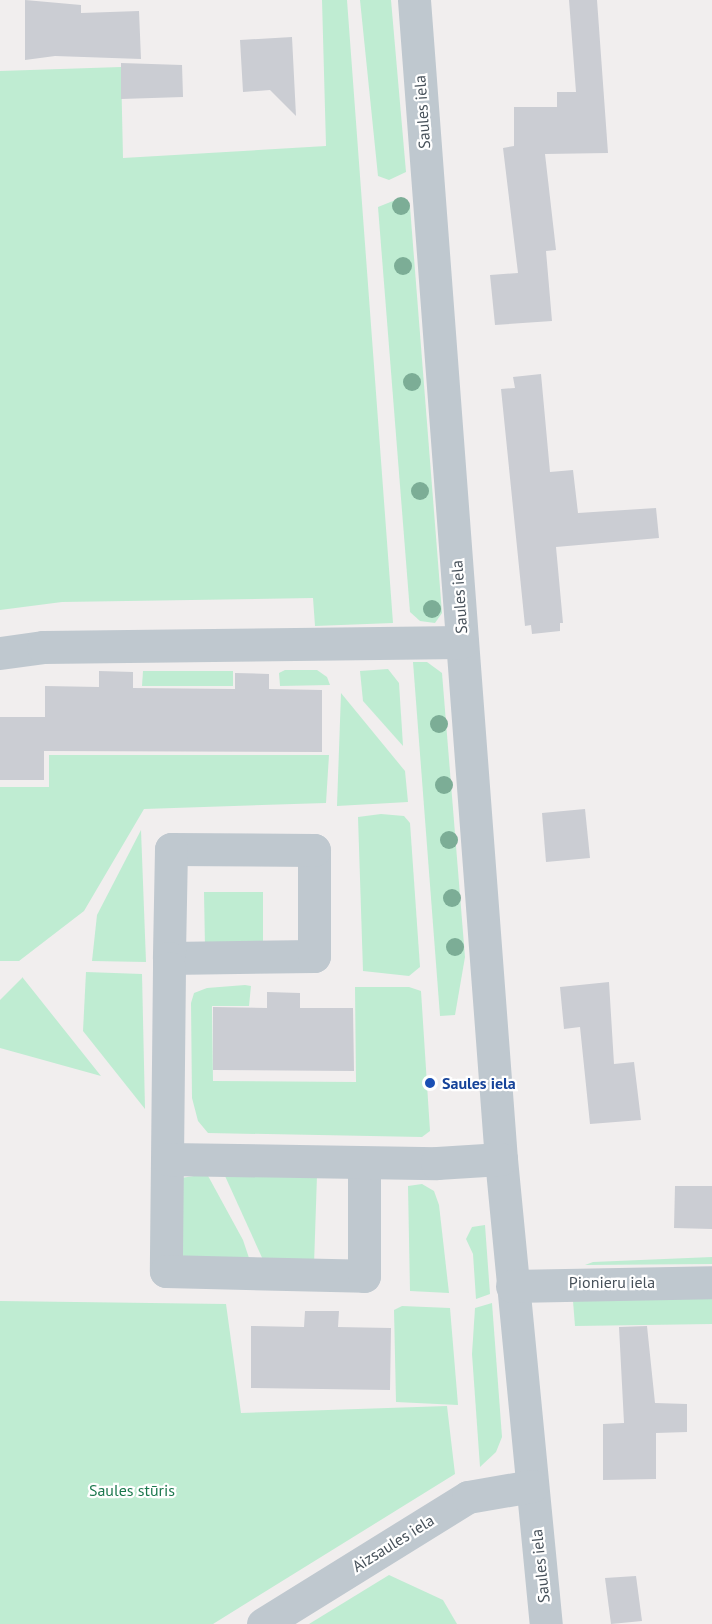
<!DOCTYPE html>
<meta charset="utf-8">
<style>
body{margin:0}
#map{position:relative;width:712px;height:1624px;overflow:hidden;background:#f1eeee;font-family:"PT Sans",sans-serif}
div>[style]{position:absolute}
.green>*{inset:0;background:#bfecd2}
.building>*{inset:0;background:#cbcdd3}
.minor>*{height:33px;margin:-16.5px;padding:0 16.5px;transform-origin:16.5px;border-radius:16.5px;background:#bfc8cf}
.trees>*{width:18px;height:18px;margin:-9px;border-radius:50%;background:#7cad96}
.dots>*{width:16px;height:16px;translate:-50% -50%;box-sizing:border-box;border:3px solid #fff;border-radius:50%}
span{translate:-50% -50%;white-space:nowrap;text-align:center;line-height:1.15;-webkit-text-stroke:4.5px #fff;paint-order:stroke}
.street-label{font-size:16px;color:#47515a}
.transit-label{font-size:16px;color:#164399;font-weight:700}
.left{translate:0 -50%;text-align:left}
.park-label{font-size:16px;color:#1c784e}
</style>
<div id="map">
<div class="green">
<i style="clip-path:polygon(322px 0,347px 0,393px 623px,315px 626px,313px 598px,62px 602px,0 610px,0 71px,121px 67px,123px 158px,326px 146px)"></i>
<i style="clip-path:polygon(360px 0,391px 0,406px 172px,389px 180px,378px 176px)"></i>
<i style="clip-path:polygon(398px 199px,410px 207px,442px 613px,435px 623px,420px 621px,410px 612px,378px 207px)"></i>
<i style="clip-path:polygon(413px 662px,427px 662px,442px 673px,465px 957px,455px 1015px,440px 1016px)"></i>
<i style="clip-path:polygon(388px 669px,399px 683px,403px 746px,363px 701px,360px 671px)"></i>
<i style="clip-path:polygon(285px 670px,317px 670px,327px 677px,330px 685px,280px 686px,279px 673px)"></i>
<i style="clip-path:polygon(143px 671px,233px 671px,233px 686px,142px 686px)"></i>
<i style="clip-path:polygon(341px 693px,405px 771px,408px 802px,337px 806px)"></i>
<i style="clip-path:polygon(49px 755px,329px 755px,326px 803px,144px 809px,84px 911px,19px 961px,0 961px,0 787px,49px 787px)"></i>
<i style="clip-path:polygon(381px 814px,404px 816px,410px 823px,420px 967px,409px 976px,363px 971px,358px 817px)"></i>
<i style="clip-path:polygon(141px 830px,146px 962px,92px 961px,97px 915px)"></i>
<i style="clip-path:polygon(204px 892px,263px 892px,263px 947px,205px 948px)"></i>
<i style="clip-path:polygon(86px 972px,142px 974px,145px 1109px,83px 1031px)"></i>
<i style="clip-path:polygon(23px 977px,23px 978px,101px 1076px,0 1048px,0 1000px)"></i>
<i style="clip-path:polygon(245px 985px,251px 986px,249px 1006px,212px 1006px,213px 1081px,356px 1082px,355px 987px,409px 987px,421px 991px,430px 1131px,422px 1137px,208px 1133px,198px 1121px,192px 1098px,191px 1003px,194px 993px,207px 988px)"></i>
<i style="clip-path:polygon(207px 1174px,243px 1240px,250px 1261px,184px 1257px,179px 1250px,181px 1178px)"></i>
<i style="clip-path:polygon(317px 1175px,314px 1265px,264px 1262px,225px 1176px)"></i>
<i style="clip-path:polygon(422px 1184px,434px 1191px,439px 1205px,449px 1293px,410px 1291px,408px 1186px)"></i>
<i style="clip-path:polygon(485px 1225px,490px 1294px,476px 1299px,473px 1254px,466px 1239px,472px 1227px)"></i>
<i style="clip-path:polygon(712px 1257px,712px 1264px,585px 1265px,593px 1262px)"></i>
<i style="clip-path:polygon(712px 1298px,712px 1324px,575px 1326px,573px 1301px)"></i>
<i style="clip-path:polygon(0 1301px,226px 1304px,241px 1413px,447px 1406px,455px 1474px,213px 1624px,0 1624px)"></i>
<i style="clip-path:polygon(492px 1303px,502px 1437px,496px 1452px,480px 1467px,472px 1354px,475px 1308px)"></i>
<i style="clip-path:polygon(402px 1306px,450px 1308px,458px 1405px,396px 1402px,394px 1310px)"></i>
<i style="clip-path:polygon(389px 1575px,443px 1600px,457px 1624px,309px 1624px)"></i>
</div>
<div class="building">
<i style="clip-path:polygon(25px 0,81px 5px,81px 13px,139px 11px,141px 59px,55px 56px,25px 60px)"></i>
<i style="clip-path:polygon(569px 0,597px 0,608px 153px,545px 154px,556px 250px,546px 251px,552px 321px,495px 325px,490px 275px,518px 273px,503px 148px,514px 146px,514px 107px,557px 107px,557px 92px,576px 92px)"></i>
<i style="clip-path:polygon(292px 37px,296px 116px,270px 90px,243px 92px,240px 40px)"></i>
<i style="clip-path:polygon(121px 63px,182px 65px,183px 97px,121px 99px)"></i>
<i style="clip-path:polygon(541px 374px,550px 472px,573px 470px,578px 513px,656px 508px,659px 538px,556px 547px,563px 623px,560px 623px,560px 631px,532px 634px,531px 625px,525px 626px,501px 389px,515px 388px,513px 377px)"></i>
<i style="clip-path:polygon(99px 671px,133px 672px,133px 688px,235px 689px,235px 673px,269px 674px,269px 689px,322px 690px,322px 752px,44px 751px,44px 780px,0 780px,0 717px,45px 717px,45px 686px,99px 687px)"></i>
<i style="clip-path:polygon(585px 809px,590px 858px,546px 862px,542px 813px)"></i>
<i style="clip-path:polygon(609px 982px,614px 1064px,634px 1062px,641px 1120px,590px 1124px,580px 1027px,564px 1029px,560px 987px)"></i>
<i style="clip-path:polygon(267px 992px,300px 993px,300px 1008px,353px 1008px,354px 1071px,213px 1070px,213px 1007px,267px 1008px)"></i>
<i style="clip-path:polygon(675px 1186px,712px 1186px,712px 1229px,674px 1228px)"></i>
<i style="clip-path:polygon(305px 1311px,339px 1311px,338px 1327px,391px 1328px,390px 1390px,251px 1388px,251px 1326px,304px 1327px)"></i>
<i style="clip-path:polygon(647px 1326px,655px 1403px,687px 1404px,687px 1432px,656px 1433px,656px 1479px,603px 1480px,603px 1424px,624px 1423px,619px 1327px)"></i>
<i style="clip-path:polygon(636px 1576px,642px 1621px,611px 1624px,605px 1578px)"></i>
</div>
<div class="minor">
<i style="left:414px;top:0;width:1162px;rotate:85.71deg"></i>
<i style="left:501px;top:1159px;width:467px;rotate:84.5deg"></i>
<i style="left:0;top:653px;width:43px;rotate:-7.9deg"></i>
<i style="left:43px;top:647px;width:419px;rotate:-0.7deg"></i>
<i style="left:169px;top:958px;width:145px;rotate:-0.8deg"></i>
<i style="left:314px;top:956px;width:106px;rotate:-90deg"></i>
<i style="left:314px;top:850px;width:143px;rotate:-179.6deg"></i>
<i style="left:171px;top:849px;width:109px;rotate:91.1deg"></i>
<i style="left:169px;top:958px;width:10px;rotate:90deg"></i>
<i style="left:169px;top:968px;width:303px;rotate:90.6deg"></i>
<i style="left:166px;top:1271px;width:198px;rotate:1.4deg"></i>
<i style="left:364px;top:1276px;width:113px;rotate:-90deg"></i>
<i style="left:168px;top:1159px;width:269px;rotate:0.9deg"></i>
<i style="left:437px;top:1163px;width:64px;rotate:-3.6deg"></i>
<i style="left:512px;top:1286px;width:200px;rotate:-1.1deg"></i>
<i style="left:263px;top:1624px;width:241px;rotate:-31.8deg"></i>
<i style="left:468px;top:1497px;width:65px;rotate:-9.8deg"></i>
</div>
<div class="trees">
<i style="left:401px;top:206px"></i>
<i style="left:403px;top:266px"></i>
<i style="left:412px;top:382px"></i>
<i style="left:420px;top:491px"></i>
<i style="left:432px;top:609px"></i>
<i style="left:439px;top:724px"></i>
<i style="left:444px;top:785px"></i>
<i style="left:449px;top:840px"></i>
<i style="left:452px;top:898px"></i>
<i style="left:455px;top:947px"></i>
</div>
<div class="dots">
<i style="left:430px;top:1083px;background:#1a4fb4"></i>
</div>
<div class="street-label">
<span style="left:422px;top:112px;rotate:-94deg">Saules iela</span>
<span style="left:459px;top:597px;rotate:-94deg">Saules iela</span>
<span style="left:612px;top:1282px">Pionieru iela</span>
<span style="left:393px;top:1543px;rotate:-32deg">Aizsaules iela</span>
<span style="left:540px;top:1566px;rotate:-96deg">Saules iela</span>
</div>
<div class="transit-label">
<span class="left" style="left:442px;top:1083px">Saules iela</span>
</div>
<div class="park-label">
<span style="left:132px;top:1490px">Saules stūris</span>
</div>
</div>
